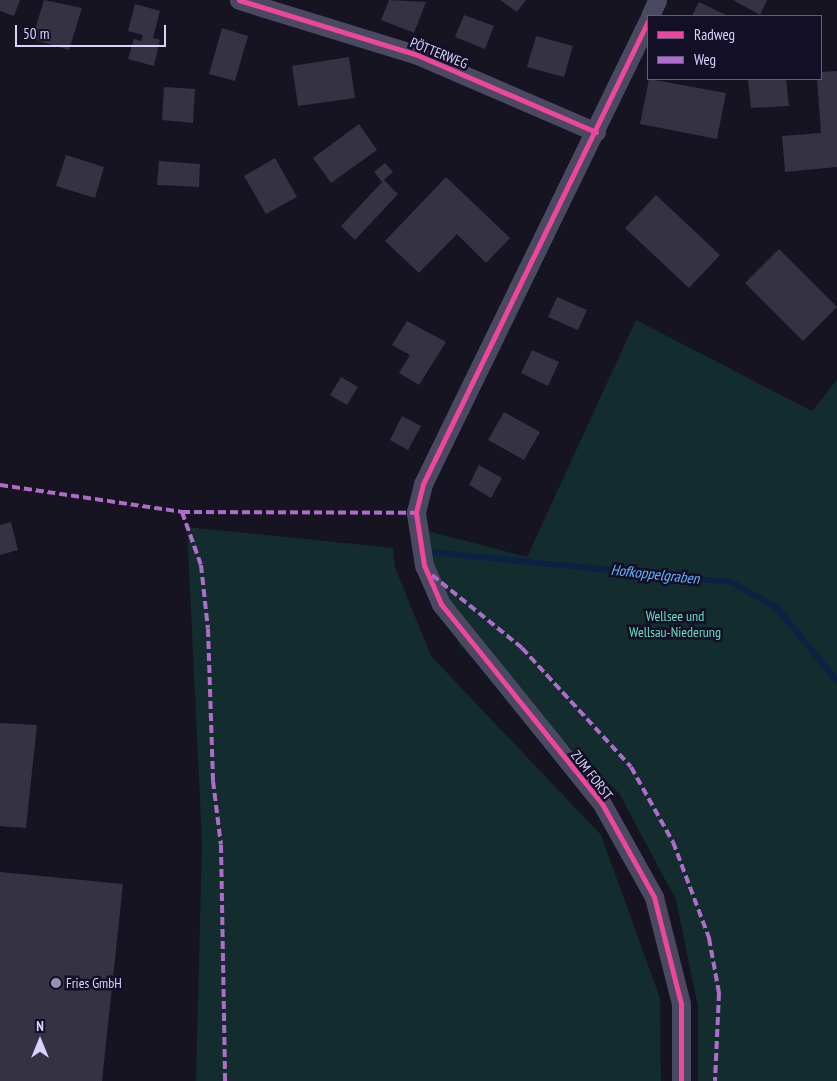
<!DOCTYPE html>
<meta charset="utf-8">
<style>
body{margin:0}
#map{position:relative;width:837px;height:1081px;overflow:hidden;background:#161421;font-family:"PT Sans Narrow",sans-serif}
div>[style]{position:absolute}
.green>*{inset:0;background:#132c2d}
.stream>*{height:6px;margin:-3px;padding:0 3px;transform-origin:3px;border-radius:3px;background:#0d2144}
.building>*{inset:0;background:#343243}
.street>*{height:19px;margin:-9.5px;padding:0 9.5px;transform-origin:9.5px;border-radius:9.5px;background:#4a4962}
.quiet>*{height:4px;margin-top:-2px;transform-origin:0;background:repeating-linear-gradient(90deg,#b06ccc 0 8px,transparent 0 12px)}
.cycleway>*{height:5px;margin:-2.5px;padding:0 2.5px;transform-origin:2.5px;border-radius:2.5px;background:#ed469a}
.dots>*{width:14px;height:14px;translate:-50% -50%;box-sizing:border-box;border:2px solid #130f26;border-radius:50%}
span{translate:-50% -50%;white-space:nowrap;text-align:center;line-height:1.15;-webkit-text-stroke:5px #130f26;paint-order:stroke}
.street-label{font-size:14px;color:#d9d4ff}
.park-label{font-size:14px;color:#5fe0c0}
.poi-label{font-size:14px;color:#d9d4ff}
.left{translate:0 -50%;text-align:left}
.water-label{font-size:15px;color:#62b6ff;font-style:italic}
.legend{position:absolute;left:647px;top:15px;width:175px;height:65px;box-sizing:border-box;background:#130f26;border:1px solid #625e7d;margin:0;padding:6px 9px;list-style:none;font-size:15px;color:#d9d4ff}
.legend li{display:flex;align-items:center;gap:10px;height:25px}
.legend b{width:25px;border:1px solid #625e7d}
.north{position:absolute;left:15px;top:1016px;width:50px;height:50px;-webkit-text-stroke:4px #130f26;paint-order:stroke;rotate:0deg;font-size:14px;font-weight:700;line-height:20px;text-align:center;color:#d9d4ff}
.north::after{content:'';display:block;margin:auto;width:18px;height:22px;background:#d9d4ff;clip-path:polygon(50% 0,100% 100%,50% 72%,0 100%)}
.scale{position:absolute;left:15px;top:25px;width:151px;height:22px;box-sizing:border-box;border:2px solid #d9d4ff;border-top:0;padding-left:6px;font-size:15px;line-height:18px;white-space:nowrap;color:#d9d4ff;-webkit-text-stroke:4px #130f26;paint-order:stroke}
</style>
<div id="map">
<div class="green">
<i style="clip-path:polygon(636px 320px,812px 411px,837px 380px,837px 1081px,698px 1081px,698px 1007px,676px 900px,619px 793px,459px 645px,420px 529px,527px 557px)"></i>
<i style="clip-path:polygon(187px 527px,393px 548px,395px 567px,431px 656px,601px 835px,660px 998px,661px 1081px,196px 1081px,202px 842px)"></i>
</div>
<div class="stream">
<i style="left:431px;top:552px;width:301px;rotate:5.7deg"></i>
<i style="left:731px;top:582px;width:51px;rotate:29.1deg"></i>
<i style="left:776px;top:607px;width:96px;rotate:50.5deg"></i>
</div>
<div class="building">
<i style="clip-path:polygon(0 0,20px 0,14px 16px,0 11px)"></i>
<i style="clip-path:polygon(44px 0,82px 8px,69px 50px,32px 39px)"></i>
<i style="clip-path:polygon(389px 0,426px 2px,414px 33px,381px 20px)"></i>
<i style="clip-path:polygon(500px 0,526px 0,517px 12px)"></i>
<i style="clip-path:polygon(733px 0,767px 0,760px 15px)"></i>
<i style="clip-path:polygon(699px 2px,728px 16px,692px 16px)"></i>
<i style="clip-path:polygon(135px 4px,160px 11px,153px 38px,160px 40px,154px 66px,128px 59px,134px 39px,141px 41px,143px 35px,128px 31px)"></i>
<i style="clip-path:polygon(464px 15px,494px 26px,485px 49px,455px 37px)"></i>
<i style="clip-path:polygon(222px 28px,248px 36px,235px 81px,209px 74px)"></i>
<i style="clip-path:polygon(536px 36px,573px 46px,564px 77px,527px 67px)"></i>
<i style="clip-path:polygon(349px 57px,355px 98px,298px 106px,292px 66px)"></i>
<i style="clip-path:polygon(837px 71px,837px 167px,785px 172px,782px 136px,821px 133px,817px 79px,821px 79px,821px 72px)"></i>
<i style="clip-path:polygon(649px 79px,726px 93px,717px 139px,640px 124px)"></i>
<i style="clip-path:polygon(748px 79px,786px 79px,789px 106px,751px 108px)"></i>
<i style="clip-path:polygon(164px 87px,195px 89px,193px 123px,162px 120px)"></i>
<i style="clip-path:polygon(359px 124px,377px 150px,331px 183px,313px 158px)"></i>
<i style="clip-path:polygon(66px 155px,104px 167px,95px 198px,56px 186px)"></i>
<i style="clip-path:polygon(275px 158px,297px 197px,266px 214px,244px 176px)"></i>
<i style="clip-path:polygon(159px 161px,200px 164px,199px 187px,157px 185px)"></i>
<i style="clip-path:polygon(385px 163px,393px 172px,384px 180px,398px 194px,355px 240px,341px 226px,382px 182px,374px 172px)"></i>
<i style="clip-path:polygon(446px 177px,510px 238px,486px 263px,457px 234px,419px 273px,385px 241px)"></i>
<i style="clip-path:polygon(656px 195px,720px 255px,689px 288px,625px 228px)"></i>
<i style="clip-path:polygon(779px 249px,837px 307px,803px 341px,745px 283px)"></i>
<i style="clip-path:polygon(557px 297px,587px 310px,578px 330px,548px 317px)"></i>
<i style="clip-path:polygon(407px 321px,446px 342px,419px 385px,399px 373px,410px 355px,392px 345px)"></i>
<i style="clip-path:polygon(532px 350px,559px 362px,548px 386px,521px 373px)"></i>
<i style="clip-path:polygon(341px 377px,358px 387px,347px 405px,330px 395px)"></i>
<i style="clip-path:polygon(504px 412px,540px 432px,524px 460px,488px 440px)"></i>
<i style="clip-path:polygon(402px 416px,421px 426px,408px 450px,390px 440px)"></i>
<i style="clip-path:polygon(479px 465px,502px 478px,491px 498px,469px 485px)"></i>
<i style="clip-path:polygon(11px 522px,18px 550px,0 555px,0 525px)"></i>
<i style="clip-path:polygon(0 723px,37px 725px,26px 828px,0 826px)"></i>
<i style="clip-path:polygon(0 872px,123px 884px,102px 1081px,0 1081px)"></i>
</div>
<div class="street">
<i style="left:239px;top:0;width:184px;rotate:17.1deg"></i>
<i style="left:415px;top:54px;width:197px;rotate:23.3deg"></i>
<i style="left:650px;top:16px;width:17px;rotate:-66deg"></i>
<i style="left:648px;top:21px;width:515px;rotate:115.92deg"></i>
<i style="left:423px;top:484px;width:30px;rotate:104deg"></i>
<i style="left:416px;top:513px;width:53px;rotate:81.3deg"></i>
<i style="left:424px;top:565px;width:43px;rotate:66.4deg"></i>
<i style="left:441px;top:604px;width:255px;rotate:51.1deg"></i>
<i style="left:601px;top:802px;width:109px;rotate:60.8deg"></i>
<i style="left:654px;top:897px;width:110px;rotate:75.8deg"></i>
<i style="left:681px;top:1004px;width:77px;rotate:90deg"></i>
</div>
<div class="quiet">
<i style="left:0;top:485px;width:184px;rotate:8.4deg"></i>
<i style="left:182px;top:512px;width:234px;rotate:0.2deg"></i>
<i style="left:182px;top:512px;width:56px;rotate:70.3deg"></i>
<i style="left:201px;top:565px;width:64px;rotate:83.8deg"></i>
<i style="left:208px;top:629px;width:152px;rotate:88.1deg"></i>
<i style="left:213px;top:781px;width:64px;rotate:82.9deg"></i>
<i style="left:221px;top:845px;width:236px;rotate:89deg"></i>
<i style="left:432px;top:575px;width:116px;rotate:39deg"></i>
<i style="left:522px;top:648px;width:161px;rotate:47.5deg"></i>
<i style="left:631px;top:767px;width:86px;rotate:60.8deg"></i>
<i style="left:673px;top:842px;width:103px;rotate:69.4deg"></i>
<i style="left:709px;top:938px;width:56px;rotate:79.7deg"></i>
<i style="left:719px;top:993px;width:88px;rotate:92.6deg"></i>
</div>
<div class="cycleway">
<i style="left:239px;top:0;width:184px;rotate:17.1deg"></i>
<i style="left:415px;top:54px;width:197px;rotate:23.3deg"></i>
<i style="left:648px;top:21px;width:515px;rotate:115.92deg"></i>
<i style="left:423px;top:484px;width:30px;rotate:104deg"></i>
<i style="left:416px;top:513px;width:53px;rotate:81.3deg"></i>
<i style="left:424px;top:565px;width:43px;rotate:66.4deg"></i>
<i style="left:441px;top:604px;width:255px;rotate:51.1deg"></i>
<i style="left:601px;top:802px;width:109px;rotate:60.8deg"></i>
<i style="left:654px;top:897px;width:110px;rotate:75.8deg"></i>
<i style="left:681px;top:1004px;width:77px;rotate:90deg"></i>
</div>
<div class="dots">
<i style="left:56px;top:983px;background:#9591b1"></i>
</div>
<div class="street-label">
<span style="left:439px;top:53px;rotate:22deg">PÖTTERWEG</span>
<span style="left:592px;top:775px;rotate:52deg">ZUM FORST</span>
</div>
<div class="park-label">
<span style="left:675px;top:624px">Wellsee und<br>Wellsau-Niederung</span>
</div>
<div class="poi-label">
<span class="left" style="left:66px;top:983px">Fries GmbH</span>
</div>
<div class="water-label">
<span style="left:655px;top:574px;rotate:6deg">Hofkoppelgraben</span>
</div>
<ul class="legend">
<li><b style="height:6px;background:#ed469a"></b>Radweg</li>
<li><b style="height:6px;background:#b06ccc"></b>Weg</li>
</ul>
<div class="north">N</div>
<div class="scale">50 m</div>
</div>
